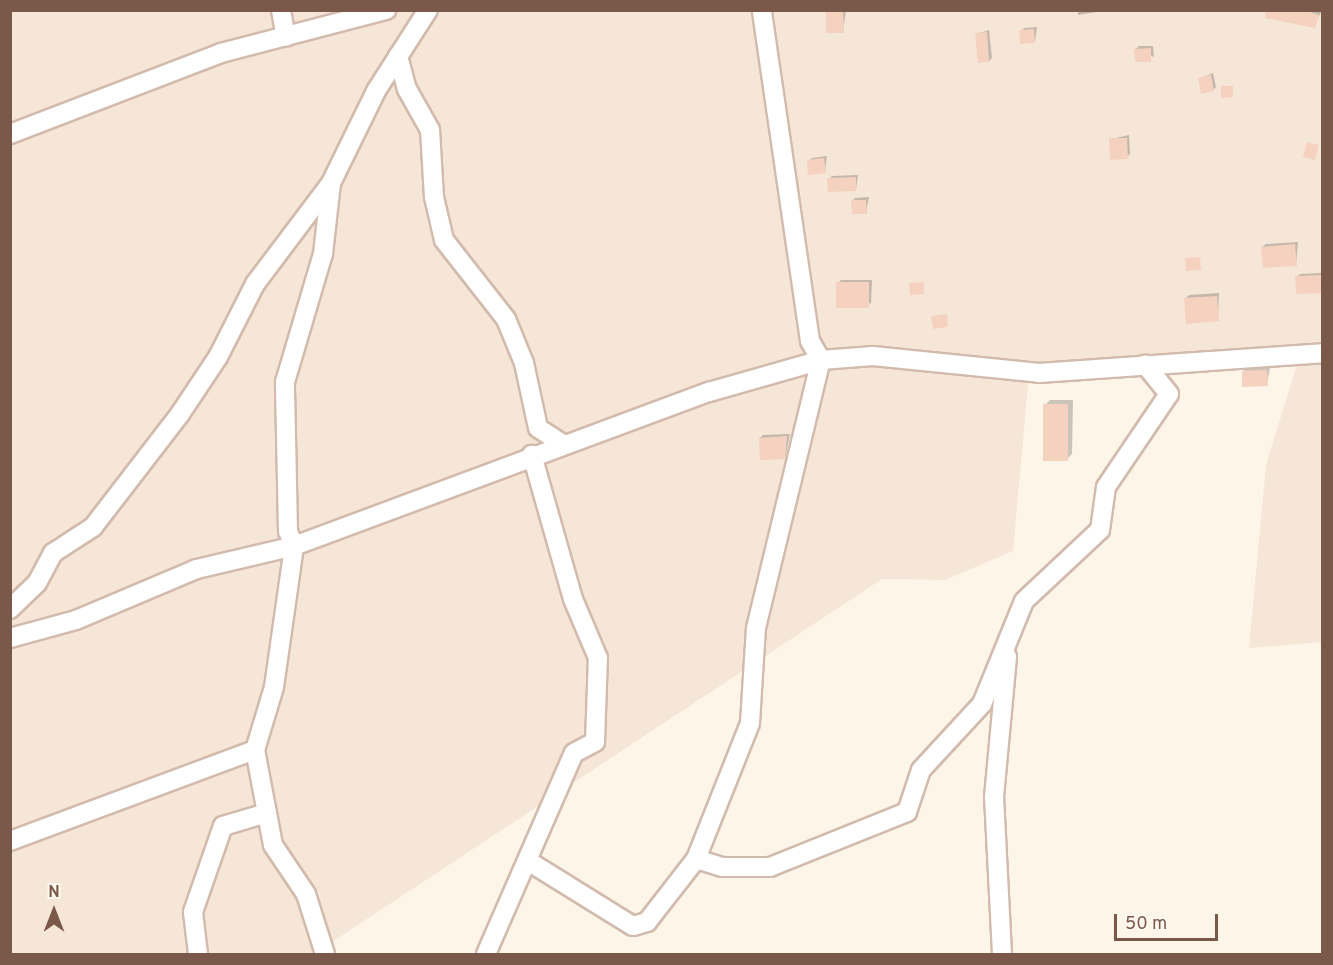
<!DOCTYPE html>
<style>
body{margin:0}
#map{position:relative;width:1333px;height:965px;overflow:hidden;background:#fef5e9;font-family:Overpass,sans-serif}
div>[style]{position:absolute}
.residential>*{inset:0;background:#f6e6d7}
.shadow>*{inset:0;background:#0003}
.building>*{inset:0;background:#f5d2bf}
.roads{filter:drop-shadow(2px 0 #d2bbad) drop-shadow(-2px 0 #d2bbad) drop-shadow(0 2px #d2bbad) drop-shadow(0 -2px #d2bbad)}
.minor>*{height:18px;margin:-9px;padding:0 9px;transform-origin:9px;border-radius:9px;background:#fff}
span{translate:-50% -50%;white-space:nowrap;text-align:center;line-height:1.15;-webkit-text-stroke:6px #fff9f1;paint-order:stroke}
.frame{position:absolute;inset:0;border:12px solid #7b594a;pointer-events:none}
.north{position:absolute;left:24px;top:881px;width:60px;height:60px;-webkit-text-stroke:4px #fff9f1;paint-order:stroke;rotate:0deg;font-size:16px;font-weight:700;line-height:24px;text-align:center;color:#7b594a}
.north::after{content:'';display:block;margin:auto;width:21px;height:27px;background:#7b594a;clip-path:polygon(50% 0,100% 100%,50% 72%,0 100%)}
.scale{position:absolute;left:1114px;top:914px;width:104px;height:27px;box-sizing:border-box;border:3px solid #7b594a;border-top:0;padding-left:8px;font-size:18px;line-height:21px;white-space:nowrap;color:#7b594a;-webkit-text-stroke:4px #fff9f1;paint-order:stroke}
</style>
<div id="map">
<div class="residential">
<i style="clip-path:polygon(10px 11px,1322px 11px,1322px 642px,1249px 648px,1266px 465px,1299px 358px,1029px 375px,1013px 551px,945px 580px,882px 579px,314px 954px,11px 954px)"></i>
</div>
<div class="shadow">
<i style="clip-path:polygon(827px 10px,846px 10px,843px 31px)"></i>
<i style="clip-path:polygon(1078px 10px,1097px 10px,1097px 12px,1078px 15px)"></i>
<i style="clip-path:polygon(1277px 10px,1322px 10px,1314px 26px)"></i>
<i style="clip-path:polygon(1037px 27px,1035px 42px,1021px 31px,1024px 28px)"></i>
<i style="clip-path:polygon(989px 30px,992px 58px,989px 61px,976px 34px)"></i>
<i style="clip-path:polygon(1139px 46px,1153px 46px,1154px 57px,1136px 49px)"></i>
<i style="clip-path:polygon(1213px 73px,1216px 87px,1213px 90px,1199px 79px)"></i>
<i style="clip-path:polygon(1129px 135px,1130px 154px,1127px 157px,1111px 139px)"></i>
<i style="clip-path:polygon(827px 156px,825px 171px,808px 161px,812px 158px)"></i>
<i style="clip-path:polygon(858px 175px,856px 190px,829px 179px,832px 176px)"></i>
<i style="clip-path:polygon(869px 197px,866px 212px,852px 201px,855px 198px)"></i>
<i style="clip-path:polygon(1298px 242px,1296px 265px,1262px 247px,1266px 244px)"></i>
<i style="clip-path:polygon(1322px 273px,1322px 291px,1297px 277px,1300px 274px)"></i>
<i style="clip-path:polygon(841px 280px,872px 280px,871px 304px,838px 283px)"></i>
<i style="clip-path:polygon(1219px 293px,1218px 320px,1186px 298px,1189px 295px)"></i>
<i style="clip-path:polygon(1270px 368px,1267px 384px,1243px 372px,1246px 369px)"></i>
<i style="clip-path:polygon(1050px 400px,1073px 400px,1072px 454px,1067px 459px,1045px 405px)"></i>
<i style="clip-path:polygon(790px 434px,785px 458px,760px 438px,763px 435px)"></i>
</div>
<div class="building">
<i style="clip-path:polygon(826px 10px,843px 10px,844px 33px,826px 33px)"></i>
<i style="clip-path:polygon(1266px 10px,1304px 10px,1319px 15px,1315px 28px,1265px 18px)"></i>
<i style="clip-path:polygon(1034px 29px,1035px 43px,1020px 44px,1019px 30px)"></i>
<i style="clip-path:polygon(987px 32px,989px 62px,978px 63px,975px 33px)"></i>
<i style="clip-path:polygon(1151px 48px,1151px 62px,1135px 62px,1134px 49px)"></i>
<i style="clip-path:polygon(1211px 75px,1214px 91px,1201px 94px,1198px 78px)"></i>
<i style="clip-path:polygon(1221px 86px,1233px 86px,1233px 97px,1221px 98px)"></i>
<i style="clip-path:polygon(1109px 138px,1127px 138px,1128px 159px,1110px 160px)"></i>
<i style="clip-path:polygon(1307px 142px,1319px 145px,1315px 160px,1303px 157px)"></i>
<i style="clip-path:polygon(824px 158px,826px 173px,808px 175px,807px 160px)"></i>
<i style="clip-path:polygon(856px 177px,856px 191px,828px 192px,827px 178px)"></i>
<i style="clip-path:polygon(851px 200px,866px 200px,867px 214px,852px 214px)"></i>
<i style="clip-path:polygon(1295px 244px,1297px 266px,1263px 268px,1261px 247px)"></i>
<i style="clip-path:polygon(1200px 257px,1201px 270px,1186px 271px,1185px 258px)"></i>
<i style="clip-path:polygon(1323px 275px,1323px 293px,1296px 294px,1295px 276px)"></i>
<i style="clip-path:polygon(836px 282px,869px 282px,869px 308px,836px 308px)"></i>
<i style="clip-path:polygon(924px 282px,924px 294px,910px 295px,909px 283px)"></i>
<i style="clip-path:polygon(1217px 296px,1219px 321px,1186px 324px,1184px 298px)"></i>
<i style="clip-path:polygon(947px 314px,948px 327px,933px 329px,931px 316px)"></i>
<i style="clip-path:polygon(1267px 370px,1268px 386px,1242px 387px,1242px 371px)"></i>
<i style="clip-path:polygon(1043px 404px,1068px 404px,1068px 461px,1043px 461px)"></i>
<i style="clip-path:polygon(787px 436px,785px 459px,760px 460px,759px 438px)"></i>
</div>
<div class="roads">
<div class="minor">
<i style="left:281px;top:10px;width:27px;rotate:80deg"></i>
<i style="left:398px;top:56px;width:34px;rotate:75deg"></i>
<i style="left:407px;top:89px;width:47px;rotate:60.7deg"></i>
<i style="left:430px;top:130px;width:67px;rotate:86.6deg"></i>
<i style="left:434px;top:197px;width:44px;rotate:76.9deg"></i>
<i style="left:444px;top:240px;width:100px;rotate:51.9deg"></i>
<i style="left:506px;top:319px;width:48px;rotate:67.8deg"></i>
<i style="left:524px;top:363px;width:66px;rotate:77.8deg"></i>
<i style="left:538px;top:428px;width:30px;rotate:33deg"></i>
<i style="left:10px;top:134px;width:226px;rotate:-21deg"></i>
<i style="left:221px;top:53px;width:171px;rotate:-14.6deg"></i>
<i style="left:10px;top:609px;width:37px;rotate:-44deg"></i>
<i style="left:37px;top:583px;width:34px;rotate:-62deg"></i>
<i style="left:53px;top:553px;width:48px;rotate:-33deg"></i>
<i style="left:93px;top:527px;width:143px;rotate:-52.4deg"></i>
<i style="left:180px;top:414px;width:69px;rotate:-56.3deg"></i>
<i style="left:218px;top:357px;width:82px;rotate:-63.1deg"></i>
<i style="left:255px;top:284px;width:126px;rotate:-53deg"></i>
<i style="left:331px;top:183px;width:102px;rotate:-63.9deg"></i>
<i style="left:376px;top:91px;width:96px;rotate:-57.3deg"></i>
<i style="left:10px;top:638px;width:68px;rotate:-15.3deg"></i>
<i style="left:76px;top:620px;width:131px;rotate:-22.9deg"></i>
<i style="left:197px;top:569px;width:100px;rotate:-13.3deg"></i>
<i style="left:294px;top:546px;width:443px;rotate:-20.4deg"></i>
<i style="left:709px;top:392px;width:116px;rotate:-15.9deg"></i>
<i style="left:821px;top:360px;width:52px;rotate:-4.4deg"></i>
<i style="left:873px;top:356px;width:167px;rotate:5.8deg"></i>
<i style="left:1039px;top:373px;width:284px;rotate:-4deg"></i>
<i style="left:10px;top:841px;width:261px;rotate:-20.4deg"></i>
<i style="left:696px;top:859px;width:27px;rotate:17deg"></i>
<i style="left:722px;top:867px;width:48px"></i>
<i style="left:770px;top:867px;width:148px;rotate:-21.9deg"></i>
<i style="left:907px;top:812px;width:44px;rotate:-71.6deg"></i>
<i style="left:921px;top:770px;width:90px;rotate:-47.3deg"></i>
<i style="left:982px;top:704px;width:111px;rotate:-67.8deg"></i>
<i style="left:1024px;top:601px;width:104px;rotate:-43.1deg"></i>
<i style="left:1100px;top:530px;width:43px;rotate:-82.1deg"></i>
<i style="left:1106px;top:487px;width:112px;rotate:-55.9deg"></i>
<i style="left:1169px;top:394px;width:38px;rotate:-129deg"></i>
<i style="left:528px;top:861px;width:123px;rotate:31.8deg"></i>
<i style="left:633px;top:926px;width:15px;rotate:-16deg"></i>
<i style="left:647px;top:922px;width:80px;rotate:-52.1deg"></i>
<i style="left:696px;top:859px;width:146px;rotate:-68.3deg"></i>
<i style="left:750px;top:723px;width:95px;rotate:-86.4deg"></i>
<i style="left:756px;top:628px;width:276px;rotate:-76.4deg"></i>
<i style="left:821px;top:360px;width:22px;rotate:-120deg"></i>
<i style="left:810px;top:341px;width:334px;rotate:-98.3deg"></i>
<i style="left:198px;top:954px;width:42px;rotate:-96.8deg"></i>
<i style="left:193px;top:912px;width:91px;rotate:-70.8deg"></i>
<i style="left:223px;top:826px;width:46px;rotate:-16.5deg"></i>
<i style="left:325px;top:954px;width:63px;rotate:-107.6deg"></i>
<i style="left:306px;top:894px;width:59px;rotate:-124deg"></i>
<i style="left:273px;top:845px;width:97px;rotate:-100.7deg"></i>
<i style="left:255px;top:750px;width:66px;rotate:-73.2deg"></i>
<i style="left:274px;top:687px;width:142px;rotate:-81.9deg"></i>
<i style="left:294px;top:546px;width:16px;rotate:-112deg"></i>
<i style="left:288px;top:531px;width:149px;rotate:-91.2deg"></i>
<i style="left:285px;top:382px;width:134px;rotate:-73.5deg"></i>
<i style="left:323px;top:254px;width:71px;rotate:-83.6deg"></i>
<i style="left:486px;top:954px;width:219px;rotate:-66.4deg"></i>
<i style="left:574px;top:753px;width:24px;rotate:-28deg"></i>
<i style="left:595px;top:742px;width:84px;rotate:-88deg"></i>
<i style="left:598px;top:658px;width:64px;rotate:-113deg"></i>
<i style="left:573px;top:599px;width:150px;rotate:-105.9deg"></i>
<i style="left:1002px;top:954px;width:157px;rotate:-92.9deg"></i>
<i style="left:994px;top:797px;width:141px;rotate:-84.7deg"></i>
</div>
</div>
<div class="frame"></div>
<div class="north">N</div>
<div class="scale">50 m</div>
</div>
